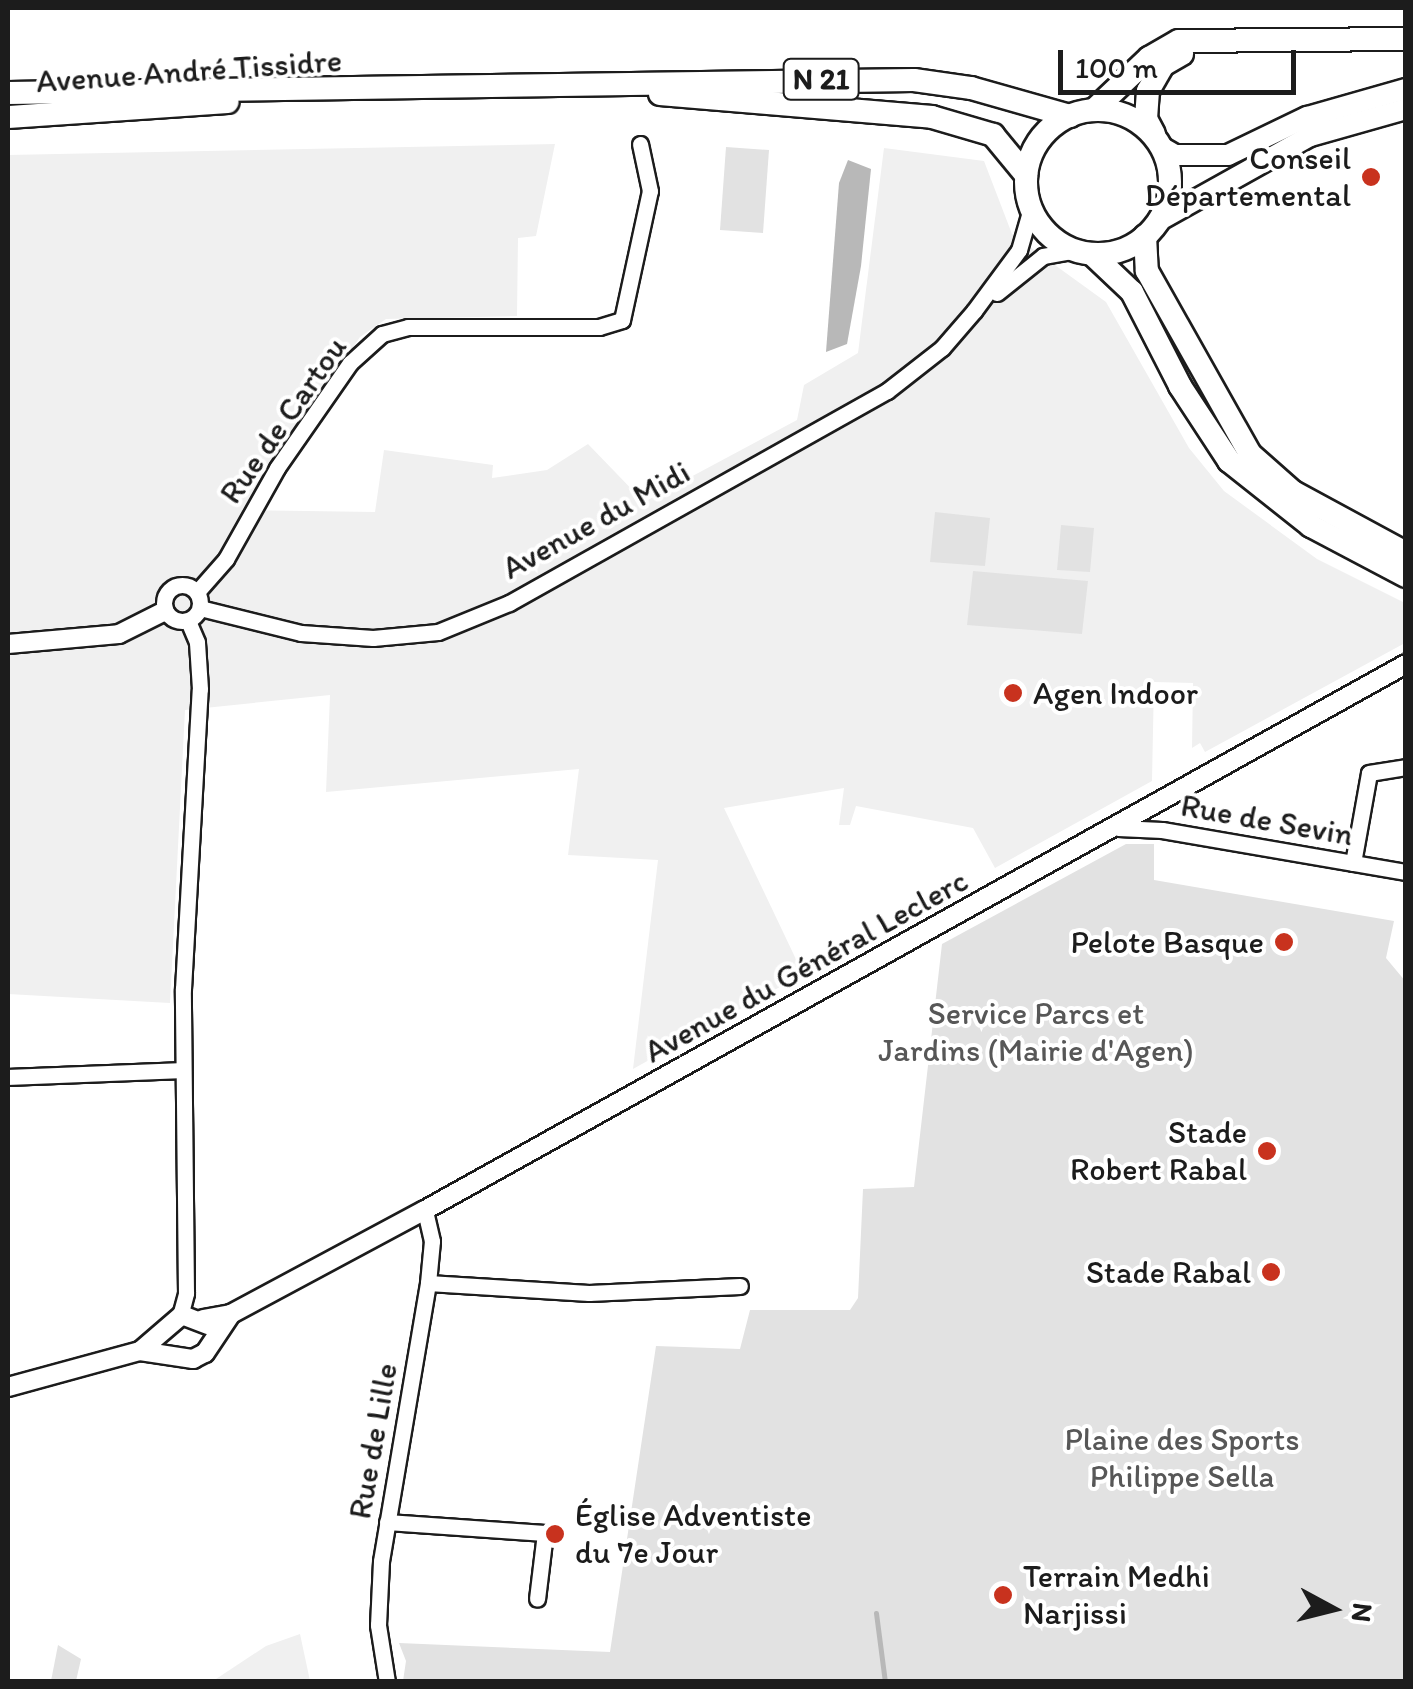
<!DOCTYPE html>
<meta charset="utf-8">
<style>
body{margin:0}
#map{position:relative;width:1413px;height:1689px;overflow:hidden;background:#fff;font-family:Itim,sans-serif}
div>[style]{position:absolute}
.built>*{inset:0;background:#f0f0f0}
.green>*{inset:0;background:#e2e2e2}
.water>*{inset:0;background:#b8b8b8}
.stream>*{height:5px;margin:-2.5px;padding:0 2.5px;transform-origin:2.5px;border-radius:2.5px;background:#b8b8b8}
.roads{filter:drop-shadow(2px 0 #1c1c1c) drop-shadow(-2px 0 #1c1c1c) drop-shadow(0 2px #1c1c1c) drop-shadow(0 -2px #1c1c1c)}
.minor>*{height:15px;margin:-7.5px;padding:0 7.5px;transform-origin:7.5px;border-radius:7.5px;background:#fff}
.minor>.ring{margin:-7.5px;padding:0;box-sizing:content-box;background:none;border:15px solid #fff;border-radius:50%}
.tertiary>*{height:18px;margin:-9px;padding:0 9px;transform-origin:9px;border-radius:9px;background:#fff}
.secondary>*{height:20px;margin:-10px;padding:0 10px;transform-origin:10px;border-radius:10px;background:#fff}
.primary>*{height:22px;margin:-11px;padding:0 11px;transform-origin:11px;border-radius:11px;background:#fff}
.primary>.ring{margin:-11px;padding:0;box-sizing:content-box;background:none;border:22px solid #fff;border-radius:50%}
.dots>*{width:28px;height:28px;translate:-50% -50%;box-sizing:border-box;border:5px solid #fff;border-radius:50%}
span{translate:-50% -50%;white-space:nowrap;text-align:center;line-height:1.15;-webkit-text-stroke:8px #fff;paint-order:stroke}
.shield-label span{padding:2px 8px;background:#fff;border:2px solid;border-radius:8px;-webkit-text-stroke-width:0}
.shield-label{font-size:30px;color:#1c1c1c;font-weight:700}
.street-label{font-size:32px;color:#1c1c1c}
.poi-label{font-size:32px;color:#1c1c1c}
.right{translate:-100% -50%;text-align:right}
.left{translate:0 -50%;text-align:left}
.park-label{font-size:32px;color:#575757}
.frame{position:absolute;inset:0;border:10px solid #1c1c1c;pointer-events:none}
.north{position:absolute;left:1283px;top:1559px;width:100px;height:100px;-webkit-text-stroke:8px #fff;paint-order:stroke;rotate:97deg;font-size:28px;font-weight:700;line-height:40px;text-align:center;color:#1c1c1c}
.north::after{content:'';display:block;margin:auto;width:35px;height:45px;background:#1c1c1c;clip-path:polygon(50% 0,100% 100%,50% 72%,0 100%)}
.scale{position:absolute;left:1058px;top:50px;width:238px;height:45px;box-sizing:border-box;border:5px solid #1c1c1c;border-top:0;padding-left:12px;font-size:30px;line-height:35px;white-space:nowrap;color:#1c1c1c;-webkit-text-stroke:8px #fff;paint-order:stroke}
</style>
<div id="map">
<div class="built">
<i style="clip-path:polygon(555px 144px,536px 236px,518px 238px,517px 316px,386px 319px,360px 337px,242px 510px,375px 512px,384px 450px,493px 465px,492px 478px,547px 470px,588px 444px,644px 502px,797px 420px,804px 385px,858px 353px,884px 148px,984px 161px,1012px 234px,1106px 302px,1189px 448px,1224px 491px,1317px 559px,1405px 603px,1405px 643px,1205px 752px,1200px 743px,1192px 748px,1193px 683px,1154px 682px,1152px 781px,995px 868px,973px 828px,856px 806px,850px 825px,839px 825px,844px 788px,724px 808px,803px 974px,633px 1069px,658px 860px,568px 855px,579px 769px,326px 792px,330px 695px,185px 710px,170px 1003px,8px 994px,8px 155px)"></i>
<i style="clip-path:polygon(300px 1634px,310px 1681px,213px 1681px,266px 1646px)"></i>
</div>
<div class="green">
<i style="clip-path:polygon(726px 147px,769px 150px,763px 233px,720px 230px)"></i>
<i style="clip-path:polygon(935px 512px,990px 518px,985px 566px,930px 562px)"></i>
<i style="clip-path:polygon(1061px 525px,1094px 528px,1090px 572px,1057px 570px)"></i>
<i style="clip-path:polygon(973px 571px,1088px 581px,1082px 634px,967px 625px)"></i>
<i style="clip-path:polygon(1126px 844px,1154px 844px,1154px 880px,1394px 921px,1386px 958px,1406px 982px,1405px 1681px,403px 1681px,406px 1661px,399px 1643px,610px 1652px,656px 1346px,740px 1349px,750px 1310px,850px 1310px,858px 1298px,863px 1189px,914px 1187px,942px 944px)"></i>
<i style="clip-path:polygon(58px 1645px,81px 1659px,76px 1681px,51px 1681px)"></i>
</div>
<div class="water">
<i style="clip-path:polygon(848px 160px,871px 169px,861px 266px,847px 344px,826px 352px,839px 183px)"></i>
</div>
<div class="stream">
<i style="left:876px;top:1613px;width:70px;rotate:82.6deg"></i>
</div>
<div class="roads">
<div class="minor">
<i style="left:997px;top:293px;width:59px;rotate:-38.8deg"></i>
<i style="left:1043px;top:256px;width:34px;rotate:-10deg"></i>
<i class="ring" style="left:164px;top:585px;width:21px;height:21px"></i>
<i style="left:197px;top:592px;width:44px;rotate:-48.7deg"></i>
<i style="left:226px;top:559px;width:104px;rotate:-60.7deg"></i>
<i style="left:277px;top:468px;width:128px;rotate:-55.2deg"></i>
<i style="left:350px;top:363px;width:43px;rotate:-42.2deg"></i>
<i style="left:382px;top:334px;width:27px;rotate:-15deg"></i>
<i style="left:408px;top:327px;width:191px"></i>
<i style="left:599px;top:327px;width:24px;rotate:-17deg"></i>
<i style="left:622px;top:320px;width:132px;rotate:-77.8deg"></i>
<i style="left:650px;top:191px;width:48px;rotate:-102deg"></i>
<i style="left:200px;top:608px;width:104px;rotate:13.9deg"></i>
<i style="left:301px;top:633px;width:72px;rotate:4deg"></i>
<i style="left:373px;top:638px;width:65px;rotate:-5.3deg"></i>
<i style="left:438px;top:632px;width:77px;rotate:-22.2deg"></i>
<i style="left:509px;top:603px;width:433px;rotate:-29.3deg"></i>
<i style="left:887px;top:391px;width:70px;rotate:-38deg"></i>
<i style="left:942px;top:348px;width:49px;rotate:-49.1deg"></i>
<i style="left:974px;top:311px;width:76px;rotate:-53.6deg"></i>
<i style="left:1019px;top:250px;width:40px;rotate:-74deg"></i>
<i style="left:1118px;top:828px;width:44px;rotate:2.6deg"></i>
<i style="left:1162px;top:830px;width:248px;rotate:9.8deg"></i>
<i style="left:1353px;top:863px;width:91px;rotate:-79.9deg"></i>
<i style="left:1369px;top:773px;width:37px;rotate:-9deg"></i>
<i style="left:8px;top:1077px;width:175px;rotate:-2.3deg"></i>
<i style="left:428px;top:1283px;width:161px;rotate:3.6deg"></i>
<i style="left:589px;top:1293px;width:151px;rotate:-2.7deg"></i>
<i style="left:180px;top:1316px;width:24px;rotate:-75deg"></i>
<i style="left:186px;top:1293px;width:304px;rotate:-90.6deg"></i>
<i style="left:183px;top:989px;width:300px;rotate:-86.8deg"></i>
<i style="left:200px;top:689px;width:47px;rotate:-93.7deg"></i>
<i style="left:197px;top:642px;width:23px;rotate:-113deg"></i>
<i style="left:387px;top:1522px;width:158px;rotate:4deg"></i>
<i style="left:545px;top:1533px;width:66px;rotate:96.9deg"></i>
<i style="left:387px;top:1682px;width:58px;rotate:-99deg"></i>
<i style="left:378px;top:1625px;width:64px;rotate:-87.3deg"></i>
<i style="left:381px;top:1561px;width:282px;rotate:-80.4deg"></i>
<i style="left:428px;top:1283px;width:42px;rotate:-84.6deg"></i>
<i style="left:432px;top:1241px;width:32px;rotate:-103deg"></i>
</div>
<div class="tertiary">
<i style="left:8px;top:644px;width:111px;rotate:-5.1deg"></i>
<i style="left:119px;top:634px;width:51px;rotate:-26.6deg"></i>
<i style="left:203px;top:1319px;width:28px;rotate:-10deg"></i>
<i style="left:231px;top:1314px;width:220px;rotate:-28.2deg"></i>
<i style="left:425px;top:1210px;width:1123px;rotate:-29.1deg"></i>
<i style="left:140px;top:1351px;width:55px;rotate:-40.6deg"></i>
<i style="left:182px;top:1315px;width:28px;rotate:21deg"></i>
<i style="left:8px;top:1387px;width:137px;rotate:-15.3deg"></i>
<i style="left:140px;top:1351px;width:54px;rotate:8.6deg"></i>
<i style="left:193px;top:1359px;width:13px;rotate:-27deg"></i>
<i style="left:205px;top:1353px;width:47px;rotate:-56.3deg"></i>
</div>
<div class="secondary">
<i style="left:1161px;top:147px;width:16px;rotate:30deg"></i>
<i style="left:1175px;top:155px;width:53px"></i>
<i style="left:1228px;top:155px;width:88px;rotate:-25.7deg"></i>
<i style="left:1307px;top:117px;width:103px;rotate:-15.8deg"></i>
<i style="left:1158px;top:221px;width:174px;rotate:-29.2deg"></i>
<i style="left:1310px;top:136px;width:100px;rotate:-15.7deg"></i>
</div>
<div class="primary">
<i style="left:8px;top:93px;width:906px;rotate:-0.82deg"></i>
<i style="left:914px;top:80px;width:58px;rotate:8deg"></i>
<i style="left:971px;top:88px;width:103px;rotate:15.8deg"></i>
<i style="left:660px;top:94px;width:273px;rotate:4.8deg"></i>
<i style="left:932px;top:117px;width:64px;rotate:16.4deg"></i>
<i style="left:993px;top:135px;width:52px;rotate:50.5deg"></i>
<i style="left:1094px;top:110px;width:76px;rotate:-43.4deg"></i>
<i style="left:1149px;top:58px;width:34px;rotate:-30deg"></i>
<i style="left:1179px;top:41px;width:227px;rotate:-0.5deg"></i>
<i class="ring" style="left:1026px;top:110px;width:122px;height:122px"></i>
<i style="left:8px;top:117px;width:220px;rotate:-3.9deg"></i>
<i style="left:1154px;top:134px;width:17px;rotate:-118deg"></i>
<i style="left:1146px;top:119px;width:28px;rotate:-86deg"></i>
<i style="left:1148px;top:91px;width:30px;rotate:-60deg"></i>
<i style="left:1163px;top:65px;width:22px;rotate:-30deg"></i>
<i style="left:1145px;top:236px;width:35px;rotate:87deg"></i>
<i style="left:1147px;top:271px;width:210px;rotate:60.6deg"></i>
<i style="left:1250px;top:454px;width:57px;rotate:41.5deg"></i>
<i style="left:1293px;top:492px;width:128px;rotate:28.4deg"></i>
<i style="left:1092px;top:254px;width:55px;rotate:43.5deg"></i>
<i style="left:1132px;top:292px;width:106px;rotate:62.9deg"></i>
<i style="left:1180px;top:386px;width:90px;rotate:56.8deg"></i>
<i style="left:1229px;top:461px;width:105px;rotate:38.4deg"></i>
<i style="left:1311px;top:526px;width:107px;rotate:27.8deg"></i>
</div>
</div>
<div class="dots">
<i style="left:1371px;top:177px;background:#c8321e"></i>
<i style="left:1013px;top:693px;background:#c8321e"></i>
<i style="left:1284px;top:942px;background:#c8321e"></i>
<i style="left:1267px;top:1151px;background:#c8321e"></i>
<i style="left:1271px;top:1272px;background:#c8321e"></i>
<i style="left:555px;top:1534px;background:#c8321e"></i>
<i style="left:1003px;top:1595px;background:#c8321e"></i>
</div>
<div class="shield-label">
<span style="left:821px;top:79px">N 21</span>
</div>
<div class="street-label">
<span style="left:189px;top:71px;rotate:-4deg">Avenue André Tissidre</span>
<span style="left:283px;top:420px;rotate:-55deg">Rue de Cartou</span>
<span style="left:596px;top:520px;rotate:-29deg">Avenue du Midi</span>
<span style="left:1267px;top:820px;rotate:10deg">Rue de Sevin</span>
<span style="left:806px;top:966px;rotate:-29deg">Avenue du Général Leclerc</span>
<span style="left:373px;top:1441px;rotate:-80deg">Rue de Lille</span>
</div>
<div class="poi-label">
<span class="right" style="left:1351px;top:177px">Conseil<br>Départemental</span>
<span class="left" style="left:1033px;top:693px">Agen Indoor</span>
<span class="right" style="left:1264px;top:942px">Pelote Basque</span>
<span class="right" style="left:1247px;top:1151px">Stade<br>Robert Rabal</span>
<span class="right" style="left:1251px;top:1272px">Stade Rabal</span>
<span class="left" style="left:575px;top:1534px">Église Adventiste<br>du 7e Jour</span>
<span class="left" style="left:1023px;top:1595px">Terrain Medhi<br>Narjissi</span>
</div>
<div class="park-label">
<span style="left:1036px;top:1032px">Service Parcs et<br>Jardins (Mairie d'Agen)</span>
<span style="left:1182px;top:1458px">Plaine des Sports<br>Philippe Sella</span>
</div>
<div class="frame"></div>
<div class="north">N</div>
<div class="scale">100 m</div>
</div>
